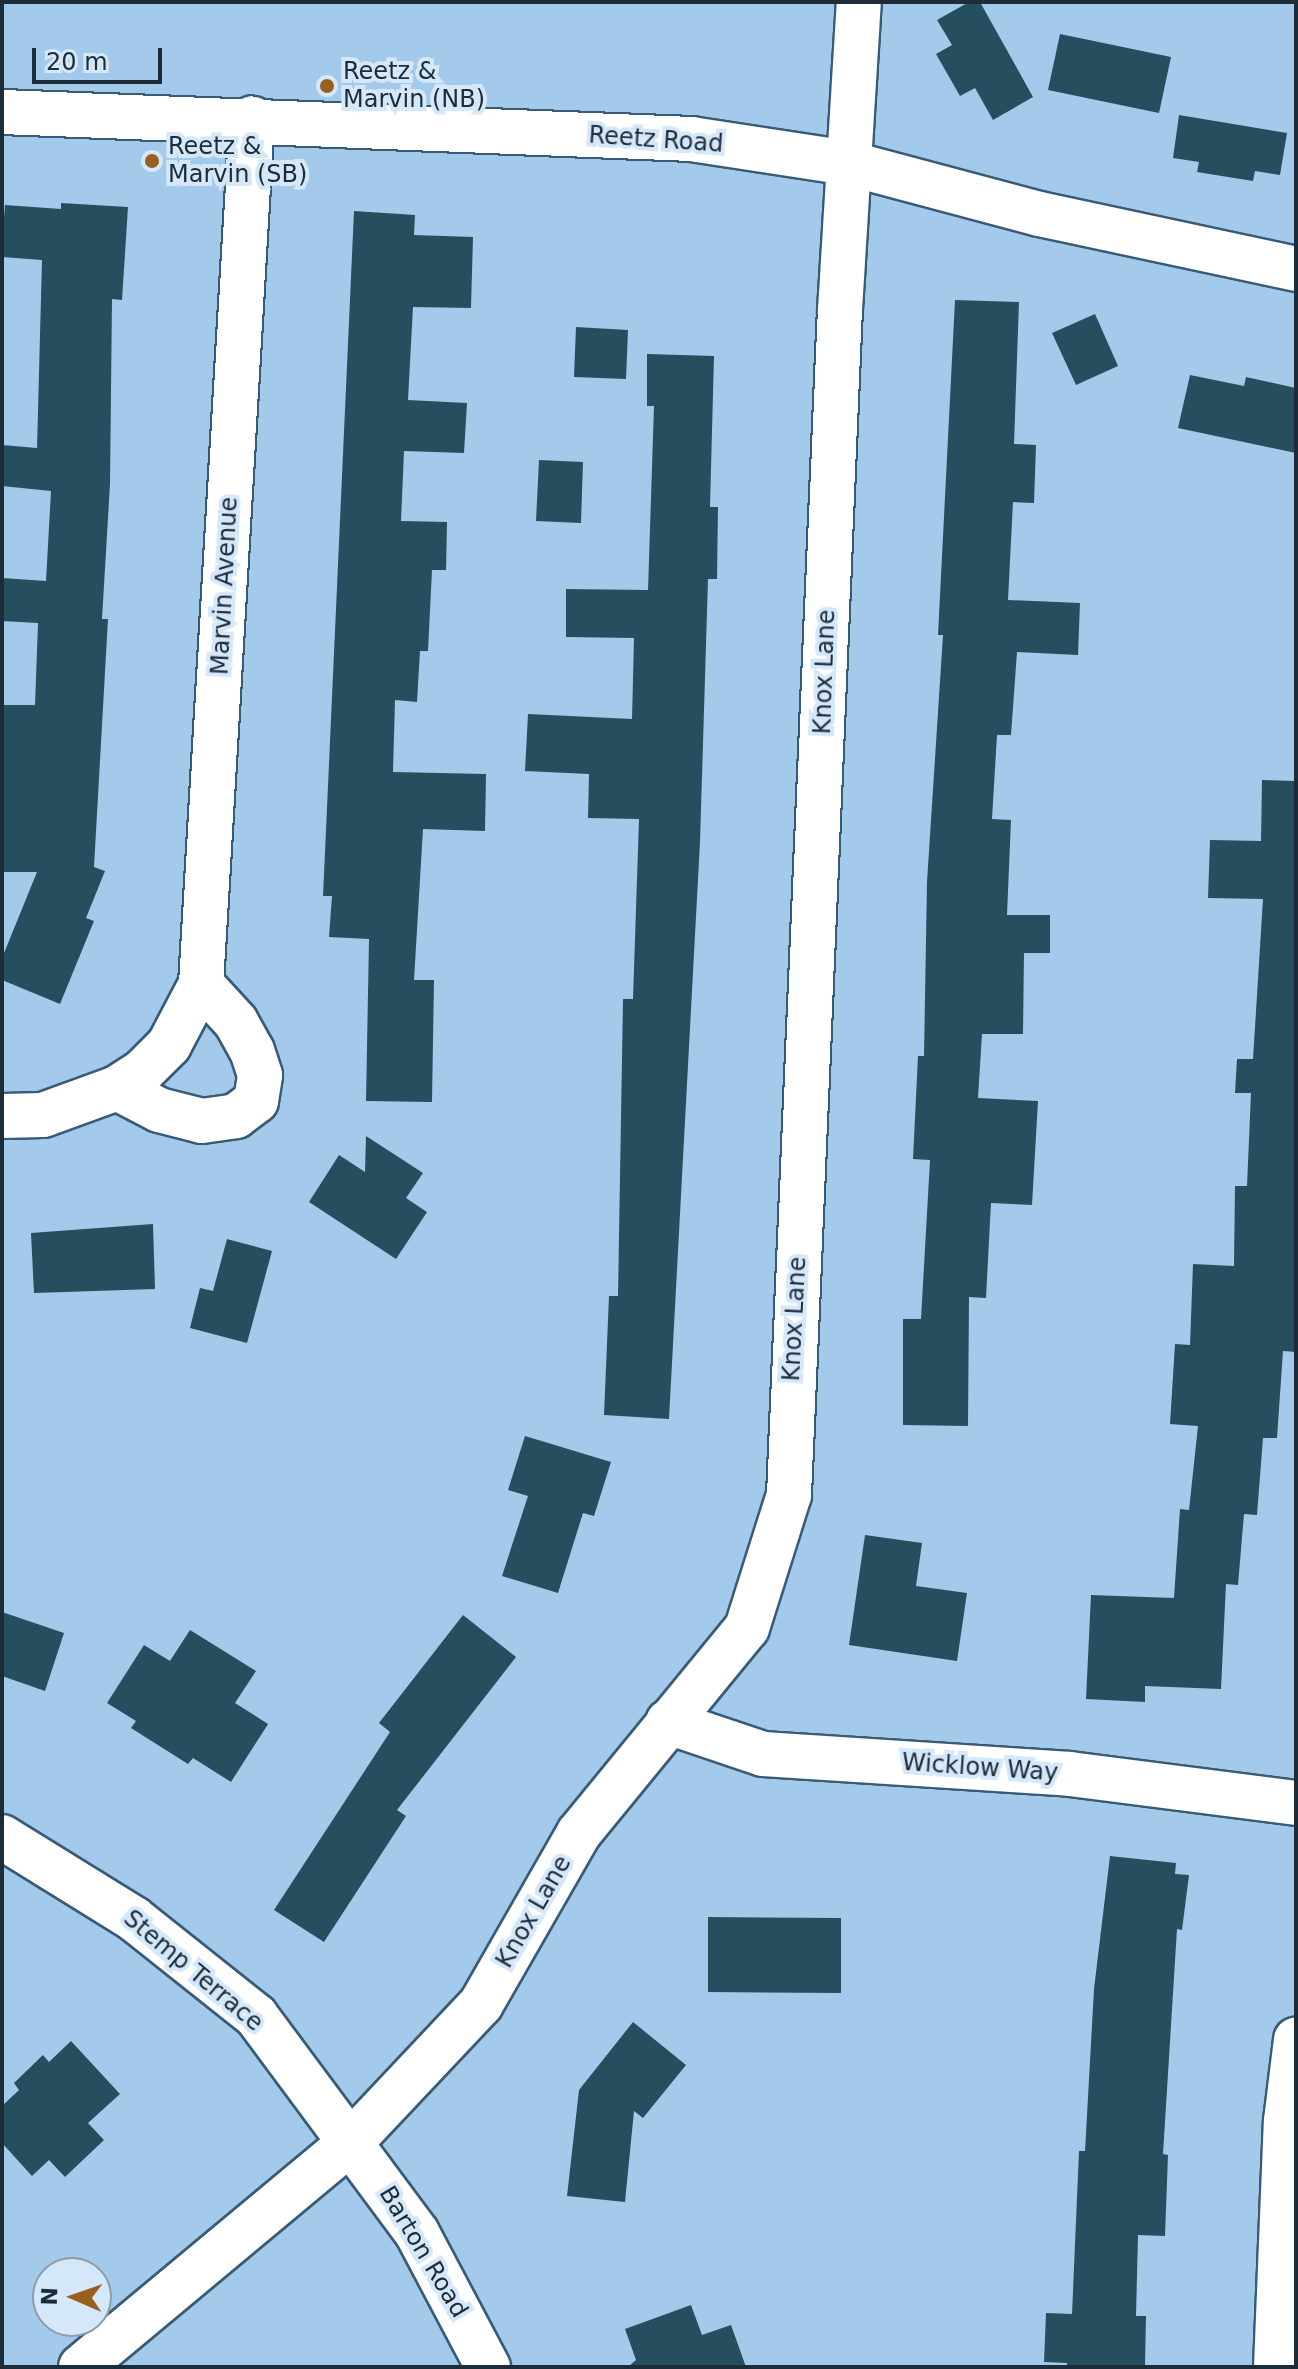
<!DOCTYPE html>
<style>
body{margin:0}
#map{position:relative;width:1298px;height:2369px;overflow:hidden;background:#a3caea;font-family:"DejaVu Sans",sans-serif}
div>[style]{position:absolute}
.building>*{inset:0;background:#254f5e}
.roads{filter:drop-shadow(2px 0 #385b77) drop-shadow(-2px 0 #385b77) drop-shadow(0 2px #385b77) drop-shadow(0 -2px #385b77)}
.minor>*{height:44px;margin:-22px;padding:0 22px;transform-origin:22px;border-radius:22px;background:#fff}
.dots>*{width:22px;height:22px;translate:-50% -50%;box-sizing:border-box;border:4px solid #d5e8f9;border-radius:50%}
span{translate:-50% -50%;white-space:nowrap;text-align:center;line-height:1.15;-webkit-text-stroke:8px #d5e8f9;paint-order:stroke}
.poi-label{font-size:24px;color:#1d2c39}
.left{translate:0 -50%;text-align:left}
.street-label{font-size:24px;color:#1d2c39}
.frame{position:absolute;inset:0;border:4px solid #1d2c39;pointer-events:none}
.north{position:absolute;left:32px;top:2257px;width:80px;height:80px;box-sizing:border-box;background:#d5e8f9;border:2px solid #8b9dac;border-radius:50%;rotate:272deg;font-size:22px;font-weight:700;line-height:32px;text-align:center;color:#1d2c39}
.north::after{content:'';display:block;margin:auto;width:28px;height:36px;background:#995f1e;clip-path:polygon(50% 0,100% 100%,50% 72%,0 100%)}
.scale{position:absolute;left:32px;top:48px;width:130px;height:36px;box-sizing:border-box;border:4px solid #1d2c39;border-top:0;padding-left:10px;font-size:24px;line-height:28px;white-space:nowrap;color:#1d2c39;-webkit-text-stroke:6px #d5e8f9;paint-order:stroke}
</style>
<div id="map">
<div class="building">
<i style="clip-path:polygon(969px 2px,980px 2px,1033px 97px,993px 120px,975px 88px,960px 96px,936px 54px,952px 45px,937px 20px)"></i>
<i style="clip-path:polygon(1060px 34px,1171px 57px,1159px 113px,1048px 90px)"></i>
<i style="clip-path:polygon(1179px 115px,1287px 133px,1280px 175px,1255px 171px,1253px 181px,1197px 172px,1199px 162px,1173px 158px)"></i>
<i style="clip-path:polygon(61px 203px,128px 207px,122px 300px,112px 299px,110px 484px,102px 619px,108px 619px,94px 867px,105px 871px,86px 918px,94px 921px,60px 1004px,2px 980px,2px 958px,37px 872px,2px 872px,2px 705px,35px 705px,38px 623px,2px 621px,2px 578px,46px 581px,51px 491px,2px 486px,2px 445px,37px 448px,42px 260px,2px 257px,2px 244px,5px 205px,61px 209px)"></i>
<i style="clip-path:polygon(354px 211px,415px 215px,414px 235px,473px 237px,471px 308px,413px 307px,408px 400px,467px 403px,464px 453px,404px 451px,401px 521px,447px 522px,446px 570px,432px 570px,428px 651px,420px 651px,417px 702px,395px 700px,393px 772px,486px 774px,485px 831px,423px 829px,414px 980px,434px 980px,432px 1102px,366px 1101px,369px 939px,329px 937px,332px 896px,323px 896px)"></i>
<i style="clip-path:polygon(955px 300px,1019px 302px,1014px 444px,1036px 445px,1034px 503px,1013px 502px,1008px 600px,1080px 603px,1078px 655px,1017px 652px,1011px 735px,997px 735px,992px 819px,1011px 820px,1007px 915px,1050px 915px,1050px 953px,1024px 953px,1023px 1034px,982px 1034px,978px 1098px,1038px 1101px,1032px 1205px,991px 1203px,986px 1298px,969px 1297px,968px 1426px,903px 1425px,903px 1319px,921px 1319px,930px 1160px,913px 1159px,918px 1056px,924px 1056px,927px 882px,943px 635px,938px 635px)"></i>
<i style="clip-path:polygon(1095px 314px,1118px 366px,1076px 385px,1052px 333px)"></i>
<i style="clip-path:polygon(576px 327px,628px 330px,626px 379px,574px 377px)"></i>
<i style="clip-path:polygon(647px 354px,714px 356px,710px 507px,718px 507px,717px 579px,708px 579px,700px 842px,669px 1419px,604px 1415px,609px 1296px,618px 1296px,623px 999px,633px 999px,639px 819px,588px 818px,589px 774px,525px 771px,528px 714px,632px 719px,634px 638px,566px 637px,566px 589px,648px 590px,654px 406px,647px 406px)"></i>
<i style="clip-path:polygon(1190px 375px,1244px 386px,1246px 377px,1296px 388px,1296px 453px,1178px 428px)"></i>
<i style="clip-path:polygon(539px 460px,583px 462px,581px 523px,536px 521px)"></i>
<i style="clip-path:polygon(1262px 780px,1296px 781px,1296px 1352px,1283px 1351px,1277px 1438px,1263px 1438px,1257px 1515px,1244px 1514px,1238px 1585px,1226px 1584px,1221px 1689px,1145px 1686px,1145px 1702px,1086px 1699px,1091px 1595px,1174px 1598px,1180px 1509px,1189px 1510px,1198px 1426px,1170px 1424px,1175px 1344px,1190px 1345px,1193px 1264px,1234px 1266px,1235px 1186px,1247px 1186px,1251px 1093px,1235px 1093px,1237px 1059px,1253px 1059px,1263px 899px,1208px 898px,1210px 840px,1261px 841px)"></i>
<i style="clip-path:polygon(366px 1136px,423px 1173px,406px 1198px,427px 1212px,396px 1259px,309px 1202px,339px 1155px,365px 1172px)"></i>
<i style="clip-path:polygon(153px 1224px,155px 1289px,34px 1293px,31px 1233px)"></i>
<i style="clip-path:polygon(227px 1239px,272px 1251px,247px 1343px,190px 1328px,200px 1288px,213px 1291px)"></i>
<i style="clip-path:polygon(525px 1436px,611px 1462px,594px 1516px,583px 1513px,558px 1593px,502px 1576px,528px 1496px,508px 1490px)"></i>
<i style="clip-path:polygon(865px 1535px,922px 1543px,916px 1586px,967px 1593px,957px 1661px,849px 1645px)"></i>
<i style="clip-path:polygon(2px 1612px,64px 1633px,45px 1691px,2px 1676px)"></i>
<i style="clip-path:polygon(463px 1615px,516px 1657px,397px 1810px,406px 1816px,324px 1942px,274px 1910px,390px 1732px,379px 1723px)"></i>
<i style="clip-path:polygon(190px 1630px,256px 1671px,235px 1703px,268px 1724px,231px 1782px,193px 1758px,188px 1764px,131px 1728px,136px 1721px,107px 1703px,144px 1645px,170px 1661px)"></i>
<i style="clip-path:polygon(1110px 1856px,1176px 1863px,1175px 1874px,1189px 1875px,1182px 1930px,1177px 1929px,1163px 2154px,1168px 2155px,1165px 2236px,1138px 2235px,1136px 2316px,1146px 2316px,1145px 2367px,1067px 2367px,1067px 2363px,1044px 2362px,1046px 2313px,1072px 2314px,1079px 2151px,1085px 2151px,1094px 1989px)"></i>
<i style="clip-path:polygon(708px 1917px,841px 1918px,841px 1993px,708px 1992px)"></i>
<i style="clip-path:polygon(633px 2022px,686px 2065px,643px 2118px,634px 2111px,625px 2202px,567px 2196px,579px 2090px)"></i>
<i style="clip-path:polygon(71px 2041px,120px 2094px,88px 2123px,104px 2140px,65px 2177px,49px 2160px,32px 2176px,2px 2143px,2px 2106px,19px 2090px,14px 2083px,43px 2055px,49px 2062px)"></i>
<i style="clip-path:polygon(691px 2305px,702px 2335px,731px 2325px,746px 2367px,628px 2367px,636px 2360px,625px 2329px)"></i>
</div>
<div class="roads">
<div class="minor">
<i style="left:2px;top:112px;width:690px;rotate:2.24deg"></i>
<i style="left:691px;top:139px;width:159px;rotate:8.7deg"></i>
<i style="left:848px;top:163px;width:199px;rotate:14.9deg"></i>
<i style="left:1040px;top:214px;width:262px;rotate:12.1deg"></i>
<i style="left:117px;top:1088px;width:47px;rotate:27.6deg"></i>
<i style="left:159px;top:1110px;width:44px;rotate:14.3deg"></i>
<i style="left:202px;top:1121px;width:34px;rotate:-8deg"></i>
<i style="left:236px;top:1116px;width:25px;rotate:-37deg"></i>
<i style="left:256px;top:1101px;width:26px;rotate:-81deg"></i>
<i style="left:260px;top:1075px;width:25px;rotate:-108deg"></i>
<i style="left:252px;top:1051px;width:33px;rotate:-119deg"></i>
<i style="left:236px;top:1022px;width:52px;rotate:-132.6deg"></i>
<i style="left:2px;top:1116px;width:41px;rotate:-1.4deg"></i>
<i style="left:43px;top:1115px;width:79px;rotate:-20deg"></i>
<i style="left:117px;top:1088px;width:31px;rotate:-33deg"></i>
<i style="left:143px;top:1071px;width:37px;rotate:-45deg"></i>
<i style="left:169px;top:1045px;width:69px;rotate:-62.3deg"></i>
<i style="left:201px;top:984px;width:867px;rotate:-86.63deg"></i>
<i style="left:668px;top:1722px;width:100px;rotate:18.6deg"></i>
<i style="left:763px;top:1754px;width:308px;rotate:3.7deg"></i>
<i style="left:1070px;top:1774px;width:228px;rotate:7.3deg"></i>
<i style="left:2px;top:1837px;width:155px;rotate:31.8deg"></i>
<i style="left:134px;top:1919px;width:156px;rotate:38.5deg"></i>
<i style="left:256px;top:2016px;width:270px;rotate:53.4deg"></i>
<i style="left:417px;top:2233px;width:152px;rotate:62.1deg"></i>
<i style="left:81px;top:2367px;width:353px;rotate:-39.8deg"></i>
<i style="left:352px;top:2141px;width:188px;rotate:-46.7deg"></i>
<i style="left:481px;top:2004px;width:197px;rotate:-60.2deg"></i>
<i style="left:579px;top:1833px;width:265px;rotate:-50.7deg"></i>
<i style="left:747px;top:1628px;width:139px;rotate:-72.5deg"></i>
<i style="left:789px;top:1495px;width:1186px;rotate:-87.54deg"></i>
<i style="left:840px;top:310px;width:309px;rotate:-86.5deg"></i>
<i style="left:1276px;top:2367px;width:246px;rotate:-87.7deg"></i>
<i style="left:1286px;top:2121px;width:82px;rotate:-83deg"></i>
</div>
</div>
<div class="dots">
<i style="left:327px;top:86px;background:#995f1e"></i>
<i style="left:152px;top:161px;background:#995f1e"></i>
</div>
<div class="poi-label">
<span class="left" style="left:343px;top:86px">Reetz &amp;<br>Marvin (NB)</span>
<span class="left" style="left:168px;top:161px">Reetz &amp;<br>Marvin (SB)</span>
</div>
<div class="street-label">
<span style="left:656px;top:140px;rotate:4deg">Reetz Road</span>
<span style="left:225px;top:586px;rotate:-87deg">Marvin Avenue</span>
<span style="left:825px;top:672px;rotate:-88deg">Knox Lane</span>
<span style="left:795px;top:1319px;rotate:-87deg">Knox Lane</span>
<span style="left:980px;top:1768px;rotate:4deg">Wicklow Way</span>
<span style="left:534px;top:1912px;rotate:-60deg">Knox Lane</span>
<span style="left:193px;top:1971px;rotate:40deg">Stemp Terrace</span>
<span style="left:423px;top:2252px;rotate:59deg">Barton Road</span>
</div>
<div class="frame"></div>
<div class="north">N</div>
<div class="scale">20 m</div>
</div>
